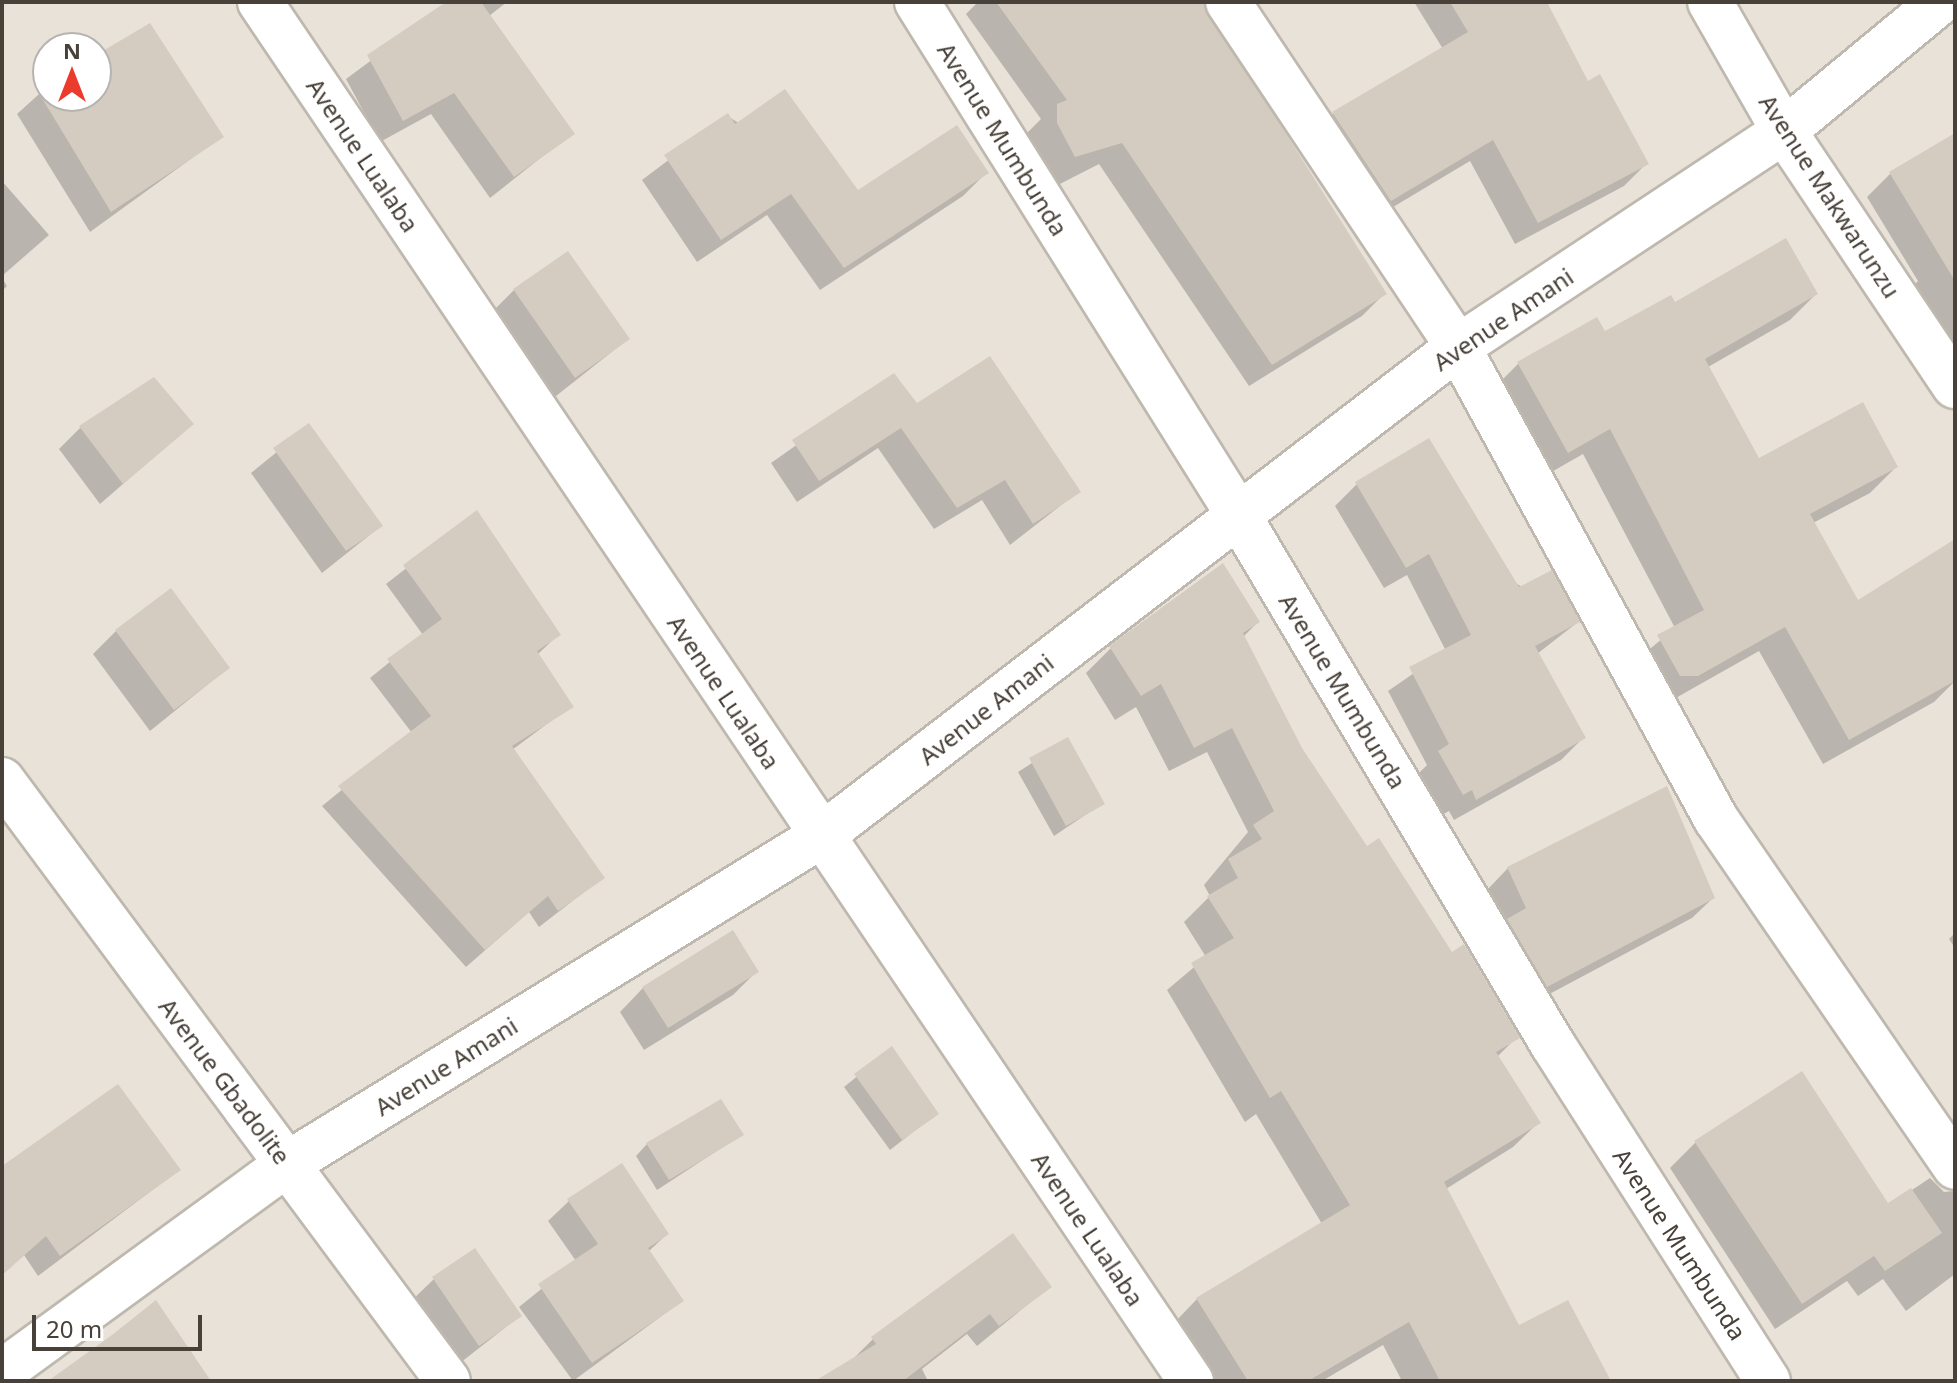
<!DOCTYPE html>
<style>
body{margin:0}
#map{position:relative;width:1957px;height:1383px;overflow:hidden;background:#f4f1eb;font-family:"Noto Sans",sans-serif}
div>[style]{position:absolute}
.residential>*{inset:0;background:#e8e2d9}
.shadow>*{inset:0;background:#0003}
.building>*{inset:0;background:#d5ccc1}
.roads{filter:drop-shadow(2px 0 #bfb8ae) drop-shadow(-2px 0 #bfb8ae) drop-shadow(0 2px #bfb8ae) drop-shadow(0 -2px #bfb8ae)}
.minor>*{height:44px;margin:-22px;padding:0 22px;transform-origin:22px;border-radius:22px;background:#fff}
span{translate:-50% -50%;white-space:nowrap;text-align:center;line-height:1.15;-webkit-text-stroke:7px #fff;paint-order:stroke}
.street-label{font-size:24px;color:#484139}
.frame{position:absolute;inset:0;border:4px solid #484139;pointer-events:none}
.north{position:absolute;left:32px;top:32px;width:80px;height:80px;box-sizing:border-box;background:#fff;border:2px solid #b6b3b0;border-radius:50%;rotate:0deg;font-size:22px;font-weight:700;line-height:32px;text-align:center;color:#484139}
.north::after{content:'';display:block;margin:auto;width:28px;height:36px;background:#eb3b2c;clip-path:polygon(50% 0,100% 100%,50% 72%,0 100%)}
.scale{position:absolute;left:32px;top:1315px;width:170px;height:36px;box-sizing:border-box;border:4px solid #484139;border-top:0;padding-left:10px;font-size:24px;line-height:28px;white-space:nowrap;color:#484139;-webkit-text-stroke:6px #fff;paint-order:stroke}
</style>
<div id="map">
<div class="residential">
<i style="clip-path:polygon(evenodd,2px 2px,1955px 2px,1955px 1381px,2px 1381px,2px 2px,48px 48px,96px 48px,96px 96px,48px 96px,48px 48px)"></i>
</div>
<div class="shadow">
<i style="clip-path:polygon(450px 2px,507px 2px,489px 16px,572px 133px,490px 198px,431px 114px,380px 142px,346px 79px)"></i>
<i style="clip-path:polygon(978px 2px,1178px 2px,1385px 293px,1362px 316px,1249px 386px,1099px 164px,1056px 186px,1027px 133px,1041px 119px,966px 14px)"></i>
<i style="clip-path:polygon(1414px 2px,1543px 2px,1587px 84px,1646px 164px,1624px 186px,1515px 244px,1470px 161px,1368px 222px,1311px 136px,1333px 114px,1443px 49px)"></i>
<i style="clip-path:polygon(96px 57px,221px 137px,90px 232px,17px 114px,48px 86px,48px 96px,96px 96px)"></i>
<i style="clip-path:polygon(727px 116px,857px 192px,986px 173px,963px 196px,820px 290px,767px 215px,697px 262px,642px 180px)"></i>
<i style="clip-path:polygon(1955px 135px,1955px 364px,1905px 295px,1918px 281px,1867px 197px,1890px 174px)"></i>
<i style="clip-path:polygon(2px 181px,49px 235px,2px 276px)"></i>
<i style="clip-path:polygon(2px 278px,7px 286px,2px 291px)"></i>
<i style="clip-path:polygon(514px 290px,628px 339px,551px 400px,491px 313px)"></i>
<i style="clip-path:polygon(1816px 294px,1790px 320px,1708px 367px,1758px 461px,1896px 467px,1870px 493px,1813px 523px,1857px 603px,1955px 541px,1955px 681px,1934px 702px,1823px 764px,1759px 651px,1658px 708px,1633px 663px,1675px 628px,1583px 454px,1541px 478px,1492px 390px,1518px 364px,1596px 320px,1604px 333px,1674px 305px)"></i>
<i style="clip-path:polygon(894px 376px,916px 406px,1078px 492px,1010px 545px,982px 500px,934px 529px,878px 448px,797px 502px,771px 463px)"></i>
<i style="clip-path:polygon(192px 424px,100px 504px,59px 449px,81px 427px)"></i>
<i style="clip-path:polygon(309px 426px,381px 526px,322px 573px,251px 473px)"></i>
<i style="clip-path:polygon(1357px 484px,1578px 622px,1537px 654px,1583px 738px,1561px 760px,1454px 820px,1449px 811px,1440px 816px,1417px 775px,1427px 765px,1388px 691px,1446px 651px,1407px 575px,1384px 588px,1335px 506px)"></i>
<i style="clip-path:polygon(477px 513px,558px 635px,537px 655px,571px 706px,512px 750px,602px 878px,539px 927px,529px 912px,466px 967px,322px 806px,412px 733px,370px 678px,423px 635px,386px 584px)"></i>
<i style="clip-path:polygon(1258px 622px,1243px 637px,1300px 750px,1367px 848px,1517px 1037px,1497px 1057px,1538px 1123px,1513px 1147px,1446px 1189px,1518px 1328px,1609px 1381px,1402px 1381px,1383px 1345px,1322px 1381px,1207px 1381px,1173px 1324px,1197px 1299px,1322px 1224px,1256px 1114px,1245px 1122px,1167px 990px,1206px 957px,1184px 922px,1210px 896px,1204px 885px,1248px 832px,1207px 752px,1169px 771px,1136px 707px,1115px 720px,1086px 673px,1111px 648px)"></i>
<i style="clip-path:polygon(116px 631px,228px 668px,150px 731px,93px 654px)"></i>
<i style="clip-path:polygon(1068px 740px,1103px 803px,1054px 836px,1018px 772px)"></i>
<i style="clip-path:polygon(1508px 868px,1713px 898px,1692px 918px,1527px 1006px,1488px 889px)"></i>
<i style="clip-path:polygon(733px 933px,757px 971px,733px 995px,644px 1050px,620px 1012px,643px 988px)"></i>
<i style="clip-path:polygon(1955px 933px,1955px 948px,1949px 939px)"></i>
<i style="clip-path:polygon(891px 1049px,936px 1114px,890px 1150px,844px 1087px)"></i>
<i style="clip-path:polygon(741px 1135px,657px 1190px,636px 1156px,647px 1144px)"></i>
<i style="clip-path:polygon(1696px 1142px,1888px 1206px,1930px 1178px,1944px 1192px,1954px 1191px,1938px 1162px,1955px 1145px,1955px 1274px,1906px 1311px,1883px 1279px,1858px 1296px,1847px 1281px,1775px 1329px,1670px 1168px)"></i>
<i style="clip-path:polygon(2px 1170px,179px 1170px,38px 1276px,24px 1255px,2px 1275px)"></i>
<i style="clip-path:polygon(569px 1201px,667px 1234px,648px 1252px,682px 1301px,573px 1381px,519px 1307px,576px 1261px,548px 1221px)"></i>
<i style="clip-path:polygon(434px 1279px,520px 1316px,455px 1367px,410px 1302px)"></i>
<i style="clip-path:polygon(1049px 1287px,977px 1346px,967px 1334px,922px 1369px,928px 1381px,831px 1381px,873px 1339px)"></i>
</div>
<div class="building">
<i style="clip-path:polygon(446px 2px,481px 2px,575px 134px,514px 177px,454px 93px,403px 121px,367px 55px)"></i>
<i style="clip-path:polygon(996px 2px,1203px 2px,1387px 294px,1272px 365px,1122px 143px,1075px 157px,1057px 123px,1057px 104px,1067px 100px)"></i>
<i style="clip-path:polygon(1450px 2px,1547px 2px,1588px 81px,1600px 74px,1649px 164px,1538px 223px,1493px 140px,1391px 201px,1332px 112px,1468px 32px)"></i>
<i style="clip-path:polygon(150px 23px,224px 137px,111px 212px,37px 90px,48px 84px,48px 96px,96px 96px,96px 55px)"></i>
<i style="clip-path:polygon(785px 89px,858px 190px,957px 125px,989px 173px,844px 268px,791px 194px,721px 240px,664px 155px,728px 113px,735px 124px)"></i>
<i style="clip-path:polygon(1955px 133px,1955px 281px,1889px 172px)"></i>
<i style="clip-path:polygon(1786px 238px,1818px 294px,1705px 359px,1759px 458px,1863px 402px,1898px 467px,1810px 514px,1858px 600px,1955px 539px,1955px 681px,1849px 740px,1785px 627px,1698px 676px,1680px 676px,1657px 635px,1704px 610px,1610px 429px,1568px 453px,1517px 362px,1597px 317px,1605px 331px,1671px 295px,1675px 302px)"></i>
<i style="clip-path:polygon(568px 251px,630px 339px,575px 378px,513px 289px)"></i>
<i style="clip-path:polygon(990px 356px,1081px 492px,1033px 524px,1005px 480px,957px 508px,901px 428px,819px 481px,792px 440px,894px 373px,917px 403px)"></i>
<i style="clip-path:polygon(154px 377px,194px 424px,123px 484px,79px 426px)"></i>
<i style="clip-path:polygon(309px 423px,383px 526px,346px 551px,273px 448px)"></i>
<i style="clip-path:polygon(1429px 438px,1519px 587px,1552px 570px,1580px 622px,1535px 646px,1586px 738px,1476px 800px,1472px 790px,1463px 795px,1438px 751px,1449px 744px,1409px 667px,1471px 635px,1429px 554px,1406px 568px,1355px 482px)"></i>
<i style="clip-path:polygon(477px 510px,561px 635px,537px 651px,574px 707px,512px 746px,605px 878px,558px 911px,548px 896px,485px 950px,338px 786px,431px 716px,387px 659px,442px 619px,403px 565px)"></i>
<i style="clip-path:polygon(1223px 563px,1260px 622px,1243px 633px,1302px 748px,1367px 846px,1379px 838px,1452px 952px,1464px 944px,1520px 1038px,1496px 1052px,1541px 1123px,1444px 1182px,1519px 1325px,1568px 1300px,1611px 1381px,1440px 1381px,1409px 1322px,1308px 1381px,1248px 1381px,1196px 1298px,1350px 1205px,1281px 1091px,1270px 1098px,1191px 963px,1234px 938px,1207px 896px,1238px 878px,1228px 859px,1262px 839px,1253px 825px,1274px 811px,1232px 728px,1194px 748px,1161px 684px,1141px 696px,1109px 646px)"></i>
<i style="clip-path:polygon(171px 588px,230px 668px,174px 710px,115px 630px)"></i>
<i style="clip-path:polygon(1068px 737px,1105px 804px,1066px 826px,1029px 758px)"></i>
<i style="clip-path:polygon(1667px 786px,1715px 898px,1547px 987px,1507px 919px,1526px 908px,1507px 867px)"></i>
<i style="clip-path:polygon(733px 930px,759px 972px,668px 1028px,642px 987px)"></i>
<i style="clip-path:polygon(892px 1046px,939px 1114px,902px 1140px,854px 1074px)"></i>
<i style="clip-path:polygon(1802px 1071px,1888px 1203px,1911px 1188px,1942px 1233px,1885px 1271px,1874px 1256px,1802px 1304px,1694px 1141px)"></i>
<i style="clip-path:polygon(118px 1084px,181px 1170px,60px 1256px,46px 1236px,2px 1275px,2px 1166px)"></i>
<i style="clip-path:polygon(721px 1099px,744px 1135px,669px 1180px,646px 1143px)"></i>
<i style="clip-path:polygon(622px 1163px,669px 1234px,648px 1248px,684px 1301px,592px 1363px,538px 1284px,598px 1244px,567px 1199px)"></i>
<i style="clip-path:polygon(1013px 1233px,1052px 1287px,999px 1326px,990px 1314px,903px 1381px,815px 1381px,876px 1344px,871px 1337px)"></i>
<i style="clip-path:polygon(475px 1248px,522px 1316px,479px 1346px,432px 1277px)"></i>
<i style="clip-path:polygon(156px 1300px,211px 1381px,48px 1381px,112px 1335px)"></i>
</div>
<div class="roads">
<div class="minor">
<i style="left:260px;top:2px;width:1664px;rotate:55.98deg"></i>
<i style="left:917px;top:2px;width:603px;rotate:57.94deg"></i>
<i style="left:1237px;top:513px;width:619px;rotate:59.29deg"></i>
<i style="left:1553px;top:1045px;width:399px;rotate:57.4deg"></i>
<i style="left:1228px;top:2px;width:415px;rotate:56.3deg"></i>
<i style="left:1458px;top:347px;width:538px;rotate:61.34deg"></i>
<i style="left:1716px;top:819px;width:422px;rotate:55.5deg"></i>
<i style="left:1710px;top:2px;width:149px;rotate:60.2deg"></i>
<i style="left:1784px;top:131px;width:307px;rotate:56.2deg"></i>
<i style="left:2px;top:780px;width:748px;rotate:53.42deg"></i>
<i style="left:2px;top:1372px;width:353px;rotate:-36.1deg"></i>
<i style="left:287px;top:1164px;width:627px;rotate:-31.56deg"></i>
<i style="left:821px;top:836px;width:803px;rotate:-37.51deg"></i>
<i style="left:1458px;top:347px;width:391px;rotate:-33.5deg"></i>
<i style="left:1784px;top:131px;width:202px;rotate:-39.6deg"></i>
</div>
</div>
<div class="street-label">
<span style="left:1003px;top:139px;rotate:58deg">Avenue Mumbunda</span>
<span style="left:363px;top:155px;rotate:56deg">Avenue Lualaba</span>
<span style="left:1830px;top:196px;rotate:57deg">Avenue Makwarunzu</span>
<span style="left:1503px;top:319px;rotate:-34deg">Avenue Amani</span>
<span style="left:1343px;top:691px;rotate:59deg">Avenue Mumbunda</span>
<span style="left:724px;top:692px;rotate:56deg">Avenue Lualaba</span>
<span style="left:986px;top:709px;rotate:-38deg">Avenue Amani</span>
<span style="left:446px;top:1066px;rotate:-32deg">Avenue Amani</span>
<span style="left:225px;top:1081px;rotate:53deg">Avenue Gbadolite</span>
<span style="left:1088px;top:1229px;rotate:56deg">Avenue Lualaba</span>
<span style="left:1680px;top:1244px;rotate:57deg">Avenue Mumbunda</span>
</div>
<div class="frame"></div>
<div class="north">N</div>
<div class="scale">20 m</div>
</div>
